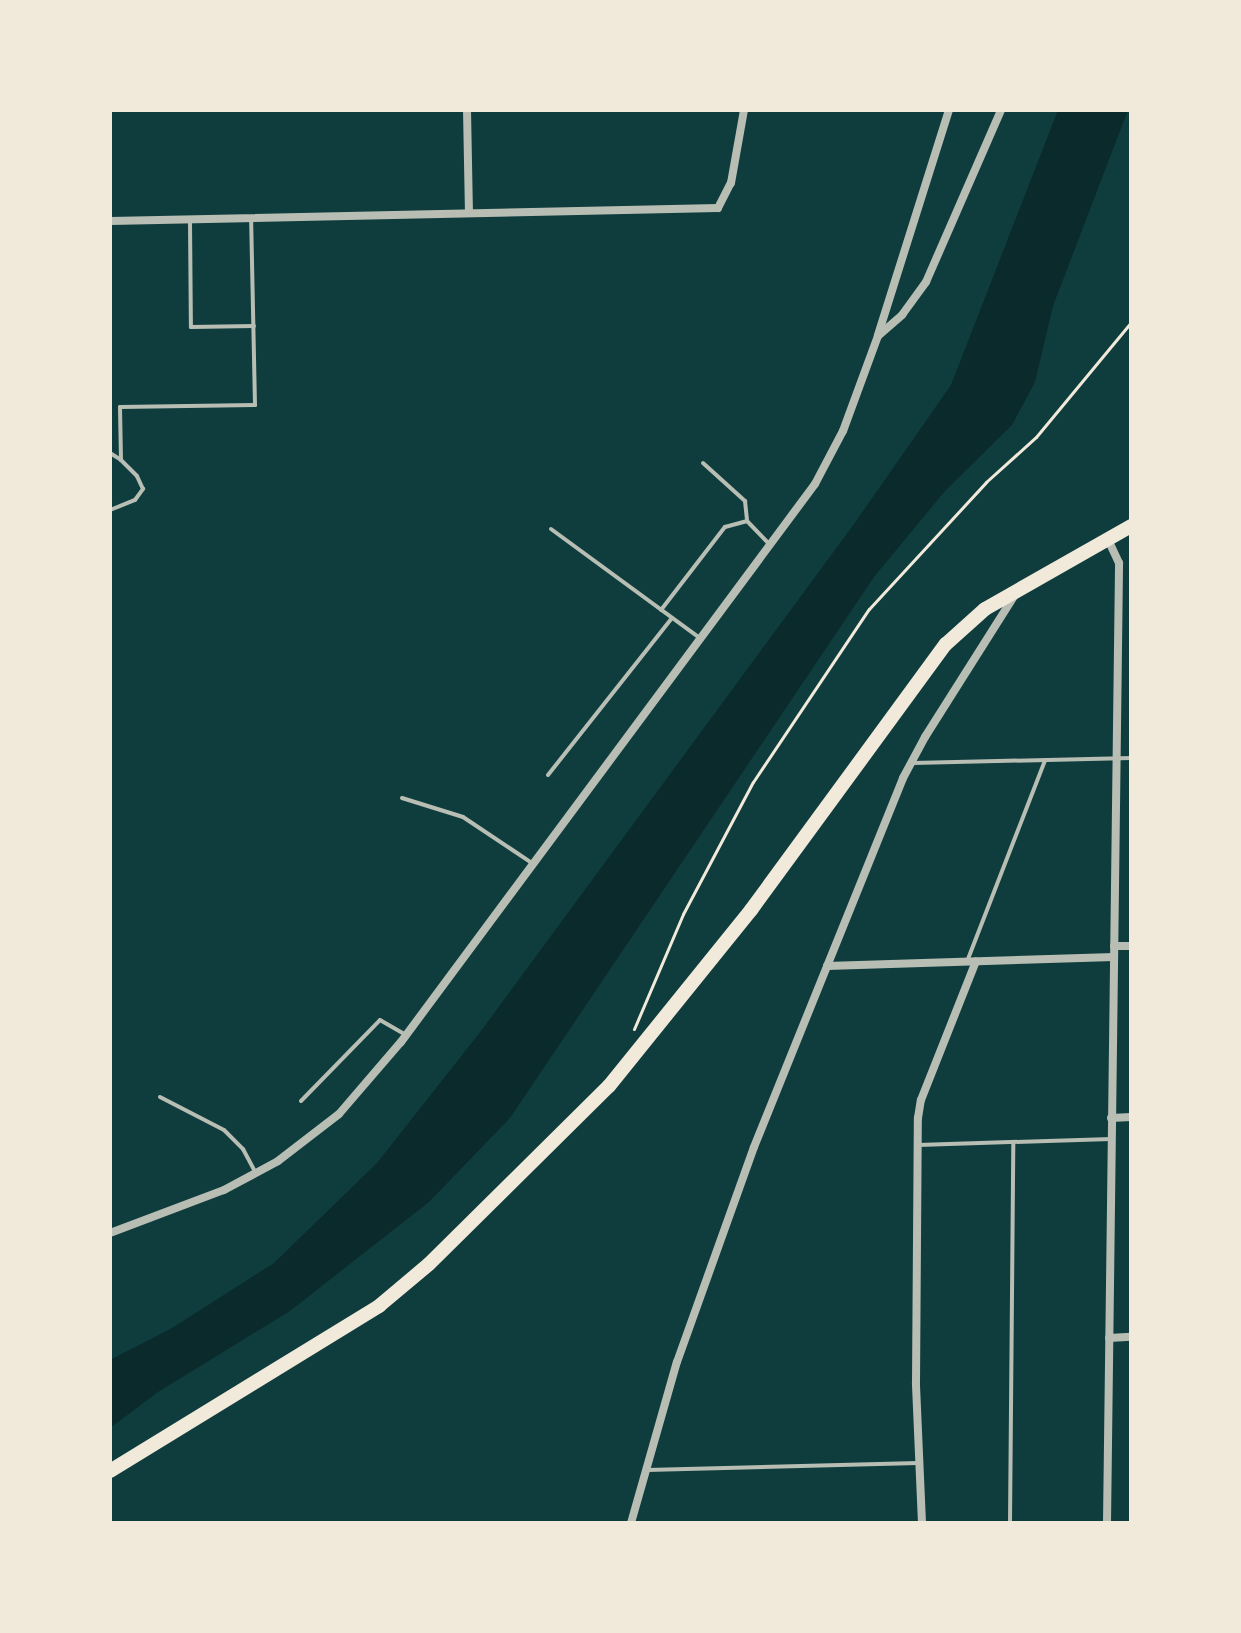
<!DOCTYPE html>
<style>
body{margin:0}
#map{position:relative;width:1241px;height:1633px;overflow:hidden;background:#0f3d3e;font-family:"PT Sans Narrow",sans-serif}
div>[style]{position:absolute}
.water>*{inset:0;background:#0a2a2b}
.path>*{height:3px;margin:-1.5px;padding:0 1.5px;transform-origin:1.5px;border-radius:1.5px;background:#f1e9da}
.service>*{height:4px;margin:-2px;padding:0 2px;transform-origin:2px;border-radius:2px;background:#b8beb3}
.minor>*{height:8px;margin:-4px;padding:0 4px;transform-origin:4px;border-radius:4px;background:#b8beb3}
.primary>*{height:14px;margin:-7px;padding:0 7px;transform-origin:7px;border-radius:7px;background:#f1e9da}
span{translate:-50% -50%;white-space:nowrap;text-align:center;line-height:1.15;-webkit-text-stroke:6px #f1e9da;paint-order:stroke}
.frame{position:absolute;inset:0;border:112px solid #f1e9da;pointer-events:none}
</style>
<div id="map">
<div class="water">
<i style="clip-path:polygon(1058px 110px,1128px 110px,1053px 306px,1035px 382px,1012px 425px,945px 491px,874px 577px,510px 1118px,429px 1202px,290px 1311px,158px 1392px,110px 1428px,110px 1360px,172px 1328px,274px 1263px,377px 1163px,481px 1031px,854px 524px,951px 385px)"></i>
</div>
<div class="path">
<i style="left:634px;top:1029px;width:125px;rotate:-66.9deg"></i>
<i style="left:683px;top:914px;width:149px;rotate:-62.1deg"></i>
<i style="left:753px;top:782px;width:208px;rotate:-56.2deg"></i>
<i style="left:869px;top:609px;width:173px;rotate:-47.3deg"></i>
<i style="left:986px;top:482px;width:67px;rotate:-42deg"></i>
<i style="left:1036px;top:437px;width:149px;rotate:-50.4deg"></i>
</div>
<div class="service">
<i style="left:190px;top:222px;width:105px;rotate:89.5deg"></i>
<i style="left:191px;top:327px;width:63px;rotate:-0.9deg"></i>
<i style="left:110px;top:453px;width:13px;rotate:32deg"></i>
<i style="left:121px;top:460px;width:53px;rotate:-91.1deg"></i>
<i style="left:120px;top:407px;width:135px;rotate:-0.8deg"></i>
<i style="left:255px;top:405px;width:185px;rotate:-91.2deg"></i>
<i style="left:703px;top:463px;width:57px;rotate:42.1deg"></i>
<i style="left:745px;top:501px;width:20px;rotate:84deg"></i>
<i style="left:110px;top:510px;width:27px;rotate:-22deg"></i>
<i style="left:135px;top:500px;width:14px;rotate:-54deg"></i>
<i style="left:143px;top:489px;width:14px;rotate:-115deg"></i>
<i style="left:137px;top:476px;width:23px;rotate:-135deg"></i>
<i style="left:551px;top:529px;width:185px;rotate:36.2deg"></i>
<i style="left:661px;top:610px;width:105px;rotate:-52.4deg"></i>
<i style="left:725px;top:527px;width:23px;rotate:-15deg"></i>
<i style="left:747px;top:521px;width:33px;rotate:46deg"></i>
<i style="left:913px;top:763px;width:218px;rotate:-1.3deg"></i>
<i style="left:548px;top:775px;width:200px;rotate:-51.7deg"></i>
<i style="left:402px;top:798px;width:64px;rotate:17.3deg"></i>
<i style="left:463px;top:817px;width:83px;rotate:33.7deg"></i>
<i style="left:968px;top:959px;width:213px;rotate:-68.8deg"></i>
<i style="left:160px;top:1097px;width:72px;rotate:27.3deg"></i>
<i style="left:224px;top:1130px;width:27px;rotate:45deg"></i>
<i style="left:243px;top:1149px;width:27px;rotate:62deg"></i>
<i style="left:301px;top:1101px;width:113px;rotate:-45.7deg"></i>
<i style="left:380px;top:1020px;width:30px;rotate:30deg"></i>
<i style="left:918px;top:1145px;width:193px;rotate:-1.8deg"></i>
<i style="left:647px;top:1470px;width:271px;rotate:-1.5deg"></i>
<i style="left:1010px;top:1523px;width:381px;rotate:-89.5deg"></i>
</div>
<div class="minor">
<i style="left:467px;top:110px;width:103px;rotate:88.9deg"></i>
<i style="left:110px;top:221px;width:608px;rotate:-1.22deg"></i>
<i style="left:718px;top:208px;width:28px;rotate:-63deg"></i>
<i style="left:731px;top:183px;width:74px;rotate:-79.9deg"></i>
<i style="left:878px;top:335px;width:236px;rotate:-72.5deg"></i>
<i style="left:1114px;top:946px;width:17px"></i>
<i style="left:827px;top:966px;width:287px;rotate:-1.8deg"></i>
<i style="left:1111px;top:1118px;width:20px;rotate:-3deg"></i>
<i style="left:110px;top:1233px;width:122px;rotate:-20.7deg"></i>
<i style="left:224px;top:1190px;width:61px;rotate:-28.2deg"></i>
<i style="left:278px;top:1161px;width:77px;rotate:-37.6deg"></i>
<i style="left:339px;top:1114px;width:95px;rotate:-49.3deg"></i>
<i style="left:401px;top:1042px;width:695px;rotate:-53.43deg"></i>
<i style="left:815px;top:484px;width:60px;rotate:-62.2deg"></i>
<i style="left:843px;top:431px;width:101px;rotate:-69.8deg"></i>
<i style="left:878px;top:336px;width:32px;rotate:-41deg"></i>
<i style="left:902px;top:315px;width:41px;rotate:-54deg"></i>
<i style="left:926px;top:282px;width:188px;rotate:-66.4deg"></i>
<i style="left:1109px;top:1338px;width:22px;rotate:-3deg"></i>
<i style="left:631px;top:1523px;width:167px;rotate:-74.1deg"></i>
<i style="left:677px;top:1362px;width:228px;rotate:-70.3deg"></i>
<i style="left:754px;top:1147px;width:398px;rotate:-68deg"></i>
<i style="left:903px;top:778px;width:47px;rotate:-61.8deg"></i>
<i style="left:925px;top:737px;width:167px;rotate:-57.7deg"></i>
<i style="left:922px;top:1523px;width:140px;rotate:-92.5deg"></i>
<i style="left:916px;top:1383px;width:265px;rotate:-89.6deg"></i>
<i style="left:918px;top:1118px;width:18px;rotate:-81deg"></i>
<i style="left:921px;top:1100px;width:149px;rotate:-68.4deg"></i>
<i style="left:1107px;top:1523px;width:960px;rotate:-89.28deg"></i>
<i style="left:1119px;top:563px;width:26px;rotate:-115deg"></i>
</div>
<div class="primary">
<i style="left:110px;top:1471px;width:316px;rotate:-31.5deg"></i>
<i style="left:379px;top:1306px;width:65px;rotate:-40deg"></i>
<i style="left:429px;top:1264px;width:253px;rotate:-44.7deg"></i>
<i style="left:609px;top:1086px;width:226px;rotate:-51.1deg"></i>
<i style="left:751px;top:910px;width:330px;rotate:-53.8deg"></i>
<i style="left:946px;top:644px;width:52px;rotate:-41.9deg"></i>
<i style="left:985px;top:609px;width:168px;rotate:-29.6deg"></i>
</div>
<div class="frame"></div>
</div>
